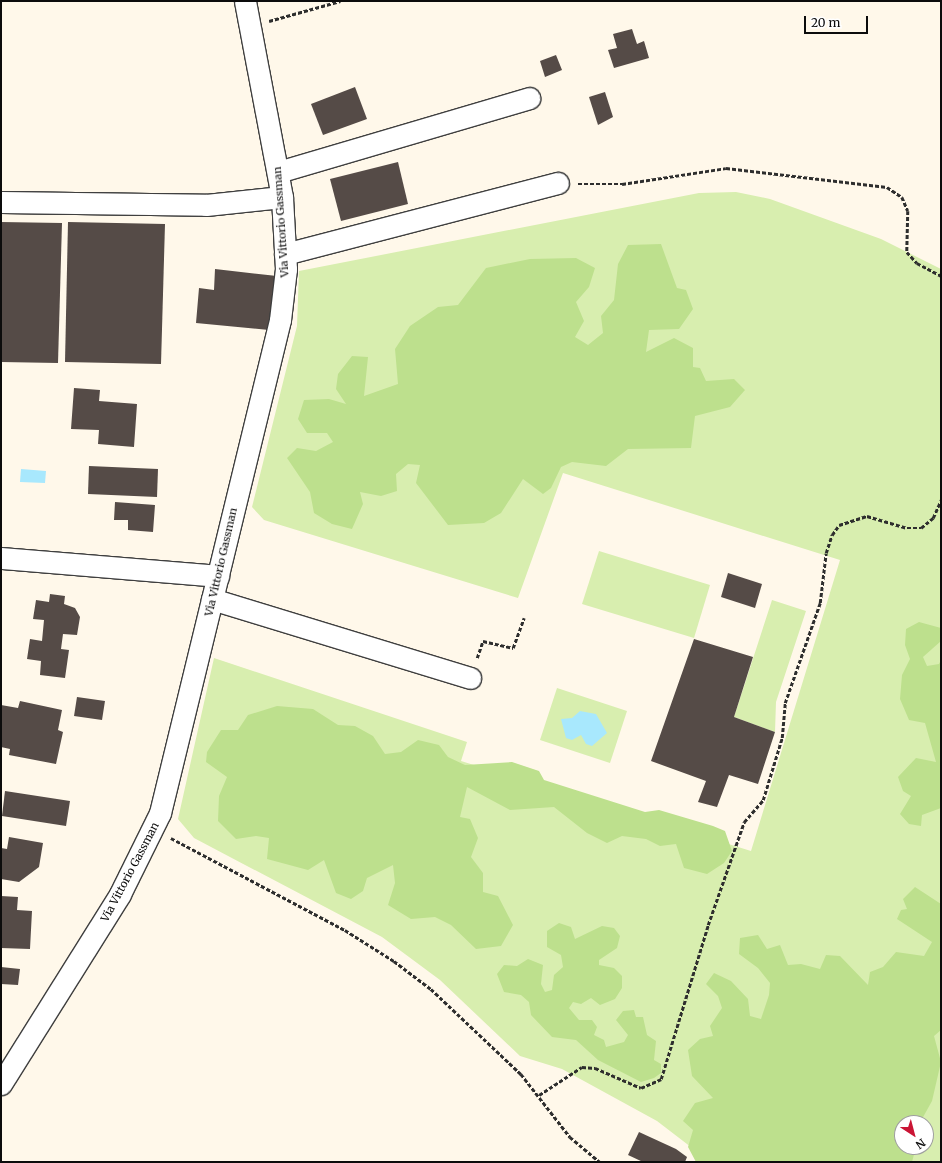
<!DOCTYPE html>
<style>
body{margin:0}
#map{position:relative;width:942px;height:1163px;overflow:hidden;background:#fff8ea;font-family:Merriweather,serif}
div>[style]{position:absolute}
.green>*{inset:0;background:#d8eeaf}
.forest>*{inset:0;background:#bde08d}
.water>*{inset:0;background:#a8e8fd}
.building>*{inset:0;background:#554b47}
.path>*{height:2.5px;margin-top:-1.25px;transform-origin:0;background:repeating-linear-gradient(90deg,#2e2e2e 0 4px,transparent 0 6px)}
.roads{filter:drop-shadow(1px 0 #3f3f3f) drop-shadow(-1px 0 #3f3f3f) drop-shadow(0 1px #3f3f3f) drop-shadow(0 -1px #3f3f3f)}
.minor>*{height:21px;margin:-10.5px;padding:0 10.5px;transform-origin:10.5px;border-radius:10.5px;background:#fff}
span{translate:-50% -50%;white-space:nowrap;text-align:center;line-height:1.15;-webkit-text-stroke:4px #fff;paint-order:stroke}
.street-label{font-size:11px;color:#0c0c0c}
.frame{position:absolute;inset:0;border:2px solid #0c0c0c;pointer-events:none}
.north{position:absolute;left:894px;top:1115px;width:40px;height:40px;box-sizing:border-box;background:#fff;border:1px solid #9e9e9e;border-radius:50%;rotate:144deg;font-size:11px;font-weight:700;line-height:16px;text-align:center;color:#0c0c0c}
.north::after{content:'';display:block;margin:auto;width:14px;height:18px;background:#ca1535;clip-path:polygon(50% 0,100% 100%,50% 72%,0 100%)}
.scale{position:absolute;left:804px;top:16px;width:64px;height:18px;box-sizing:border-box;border:2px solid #0c0c0c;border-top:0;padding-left:5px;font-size:12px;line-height:14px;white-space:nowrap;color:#0c0c0c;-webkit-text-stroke:3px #fff;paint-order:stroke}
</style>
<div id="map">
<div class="green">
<i style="clip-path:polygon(evenodd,736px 192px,770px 199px,881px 239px,941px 269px,941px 1162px,697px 1162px,700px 1154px,657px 1121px,562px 1069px,520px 1056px,440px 980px,382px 937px,194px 838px,178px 819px,214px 658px,467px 742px,461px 761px,751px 851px,840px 560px,563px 473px,518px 598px,264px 520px,252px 507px,297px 326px,299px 271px,699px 193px,736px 192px,902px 1123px,926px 1123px,926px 1147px,902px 1147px,902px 1123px)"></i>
<i style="clip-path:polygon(599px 551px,710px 585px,694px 638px,582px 604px)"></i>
<i style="clip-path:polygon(772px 600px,806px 611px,776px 702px,775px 732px,734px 717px)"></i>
<i style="clip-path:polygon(557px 688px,627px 711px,610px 763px,540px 740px)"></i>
</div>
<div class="forest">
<i style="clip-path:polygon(661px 244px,677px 288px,686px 290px,693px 309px,679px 329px,649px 330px,646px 352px,674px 338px,693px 348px,693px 367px,700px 368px,706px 381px,734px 379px,745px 390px,730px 407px,695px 416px,691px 448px,628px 449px,606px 466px,572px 462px,561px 467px,551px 488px,543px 494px,523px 479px,501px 513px,484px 523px,448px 525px,416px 483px,420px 465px,408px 464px,396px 474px,397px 491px,381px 496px,360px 492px,363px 504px,352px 529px,332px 524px,314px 513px,310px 492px,287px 458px,297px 448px,316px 451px,333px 442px,327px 433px,307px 433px,298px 419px,304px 400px,329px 399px,346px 404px,336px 389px,338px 374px,352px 356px,368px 357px,364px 396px,398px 384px,395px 349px,410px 326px,438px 307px,458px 305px,486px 268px,530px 259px,576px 258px,595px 268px,589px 287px,576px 302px,584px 321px,575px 337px,588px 345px,603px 333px,601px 316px,614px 300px,618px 264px,628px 245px)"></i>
<i style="clip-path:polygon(919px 622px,941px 628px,941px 641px,923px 657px,927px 666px,939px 664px,941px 660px,941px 808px,922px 815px,921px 826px,909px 824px,900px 814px,911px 796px,903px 791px,898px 777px,916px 758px,936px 762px,925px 723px,909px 720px,900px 699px,902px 675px,910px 659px,905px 645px,906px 629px)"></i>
<i style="clip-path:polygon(277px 706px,313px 709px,338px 725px,355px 726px,373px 736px,385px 754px,401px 752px,418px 740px,439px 745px,448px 757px,465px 765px,512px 762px,539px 771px,544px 780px,645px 812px,659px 810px,713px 826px,725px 831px,732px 851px,724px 863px,707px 874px,684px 868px,676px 844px,660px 846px,646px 839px,622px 836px,607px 843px,587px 833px,554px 807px,510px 810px,467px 787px,460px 817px,470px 819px,478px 838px,471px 857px,483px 873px,483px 892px,498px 896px,513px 925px,501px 946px,476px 949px,451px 925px,435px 917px,411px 919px,388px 905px,395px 883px,393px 865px,367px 878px,363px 891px,351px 899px,336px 893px,324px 860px,308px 870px,267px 859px,269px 838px,256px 836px,236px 839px,218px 821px,219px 796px,227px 777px,206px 762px,207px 752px,221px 730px,238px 730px,248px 715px)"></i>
<i style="clip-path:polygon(915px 887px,941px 904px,941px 1030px,934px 1036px,941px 1062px,932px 1101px,922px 1119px,918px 1123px,902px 1123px,902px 1147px,916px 1147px,912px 1162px,696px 1162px,688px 1147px,693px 1130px,683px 1121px,695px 1103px,713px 1098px,692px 1076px,688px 1050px,700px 1039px,713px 1036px,710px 1026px,722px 1008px,718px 996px,706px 984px,714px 973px,731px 981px,748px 999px,750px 1016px,761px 1019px,769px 995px,770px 983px,758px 968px,739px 954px,740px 938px,758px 935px,767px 949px,780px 945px,788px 965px,801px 964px,820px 969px,826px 955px,840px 956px,868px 985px,870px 972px,883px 967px,896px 952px,924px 956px,932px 942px,897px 919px,901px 910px,907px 909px,903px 899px)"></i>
<i style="clip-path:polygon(559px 923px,571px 927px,575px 939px,602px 926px,614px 928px,620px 936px,617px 948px,599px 960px,599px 965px,614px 968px,622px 976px,622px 988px,615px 999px,600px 1005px,591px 998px,581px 1004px,573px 1002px,569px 1008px,579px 1020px,592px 1020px,597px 1027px,594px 1035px,604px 1040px,606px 1047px,624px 1042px,628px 1035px,616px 1020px,623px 1011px,634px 1010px,636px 1017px,643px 1017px,647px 1035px,656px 1041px,654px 1060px,661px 1064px,661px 1073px,654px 1078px,641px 1082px,598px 1060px,576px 1040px,552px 1037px,531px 1015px,529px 1002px,521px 995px,504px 992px,497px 974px,504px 965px,517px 966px,528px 959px,543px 965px,541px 984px,545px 992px,552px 990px,554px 975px,563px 967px,561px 955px,547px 947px,547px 931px)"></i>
</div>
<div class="water">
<i style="clip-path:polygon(21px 469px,46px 471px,45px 483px,20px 482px)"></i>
<i style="clip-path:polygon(580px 711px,596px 714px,607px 733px,592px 746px,586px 744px,581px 735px,572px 740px,566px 738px,561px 719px,572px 718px)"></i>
</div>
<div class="building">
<i style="clip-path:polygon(632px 29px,637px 44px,644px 41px,649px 58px,614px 68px,608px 50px,617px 48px,613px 34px)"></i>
<i style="clip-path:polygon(556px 55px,562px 70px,545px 77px,540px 61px)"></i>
<i style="clip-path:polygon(355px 87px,367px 119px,323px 135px,311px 104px)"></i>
<i style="clip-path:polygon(605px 92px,613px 117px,598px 125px,589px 97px)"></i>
<i style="clip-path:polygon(398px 162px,408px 204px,341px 221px,330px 179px)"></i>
<i style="clip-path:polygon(1px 222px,62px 223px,58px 363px,1px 362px)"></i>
<i style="clip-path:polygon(68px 222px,165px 224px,161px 364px,65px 362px)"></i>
<i style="clip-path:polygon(215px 269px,277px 276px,269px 330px,196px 323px,199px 288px,214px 290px)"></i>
<i style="clip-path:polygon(74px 388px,100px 390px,99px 401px,137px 404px,134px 447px,98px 444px,99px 430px,71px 429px)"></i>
<i style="clip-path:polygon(89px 466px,158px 469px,157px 497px,88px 494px)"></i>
<i style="clip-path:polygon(115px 502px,155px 505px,153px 532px,128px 530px,128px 520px,114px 520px)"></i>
<i style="clip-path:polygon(728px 573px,762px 584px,755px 608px,721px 597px)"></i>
<i style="clip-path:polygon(50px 594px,65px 596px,64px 604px,75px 608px,80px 617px,77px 635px,63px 634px,61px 649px,69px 650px,65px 678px,40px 675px,41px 661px,27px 659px,30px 639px,42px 641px,44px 620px,33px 619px,36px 600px,49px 602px)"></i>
<i style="clip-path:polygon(694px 639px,753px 657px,734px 717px,775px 732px,758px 784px,729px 775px,717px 807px,698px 802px,706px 781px,651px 761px)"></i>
<i style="clip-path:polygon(77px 697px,105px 701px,102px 720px,74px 716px)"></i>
<i style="clip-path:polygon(20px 701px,62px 710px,58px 730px,63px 732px,56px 764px,9px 755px,10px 749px,1px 747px,1px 705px,18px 708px)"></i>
<i style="clip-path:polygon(5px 791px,70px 801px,66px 826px,2px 816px)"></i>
<i style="clip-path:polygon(9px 837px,43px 843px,39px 867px,19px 882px,1px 879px,1px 848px,7px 849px)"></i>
<i style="clip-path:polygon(1px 896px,18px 897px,17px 910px,32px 911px,30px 949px,1px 948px)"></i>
<i style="clip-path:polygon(1px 967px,20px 969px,18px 985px,1px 984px)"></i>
<i style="clip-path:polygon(639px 1132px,676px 1149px,687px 1157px,685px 1162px,643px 1162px,628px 1155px)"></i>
</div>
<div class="path">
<i style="left:269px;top:21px;width:74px;rotate:-15.7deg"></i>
<i style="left:578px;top:184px;width:44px"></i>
<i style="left:622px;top:184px;width:105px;rotate:-8.7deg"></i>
<i style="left:726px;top:168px;width:162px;rotate:6.7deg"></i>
<i style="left:887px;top:187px;width:18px;rotate:34deg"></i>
<i style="left:902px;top:197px;width:15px;rotate:67deg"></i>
<i style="left:908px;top:211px;width:41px;rotate:91.4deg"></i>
<i style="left:907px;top:252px;width:15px;rotate:48deg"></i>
<i style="left:917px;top:263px;width:27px;rotate:28deg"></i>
<i style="left:477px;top:658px;width:18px;rotate:-71deg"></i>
<i style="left:483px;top:641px;width:31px;rotate:13deg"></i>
<i style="left:513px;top:648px;width:32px;rotate:-70deg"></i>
<i style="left:171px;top:838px;width:197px;rotate:27.9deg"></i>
<i style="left:345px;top:930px;width:58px;rotate:32.3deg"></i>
<i style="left:394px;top:961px;width:46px;rotate:37.1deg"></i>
<i style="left:431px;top:989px;width:124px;rotate:43.4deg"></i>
<i style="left:521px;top:1074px;width:80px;rotate:52.1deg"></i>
<i style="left:570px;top:1137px;width:39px;rotate:40deg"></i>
<i style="left:539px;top:1095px;width:51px;rotate:-33.1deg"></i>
<i style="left:582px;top:1067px;width:13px;rotate:4deg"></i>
<i style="left:595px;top:1068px;width:50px;rotate:23.5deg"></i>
<i style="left:641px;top:1088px;width:22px;rotate:-24deg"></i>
<i style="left:661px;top:1079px;width:161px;rotate:-73deg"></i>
<i style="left:708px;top:925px;width:109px;rotate:-70.7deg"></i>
<i style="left:744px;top:822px;width:29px;rotate:-49deg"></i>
<i style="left:763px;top:800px;width:65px;rotate:-73deg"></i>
<i style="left:782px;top:738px;width:35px;rotate:-85deg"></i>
<i style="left:785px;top:703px;width:106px;rotate:-70.7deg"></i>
<i style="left:820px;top:603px;width:50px;rotate:-83.2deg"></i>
<i style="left:826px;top:553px;width:19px;rotate:-72deg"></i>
<i style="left:832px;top:535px;width:12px;rotate:-55deg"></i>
<i style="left:839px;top:525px;width:29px;rotate:-18deg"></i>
<i style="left:867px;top:516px;width:42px;rotate:16.7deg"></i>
<i style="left:907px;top:528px;width:14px"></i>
<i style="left:921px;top:528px;width:16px;rotate:-40deg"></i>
<i style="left:933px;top:518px;width:20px;rotate:-66deg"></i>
</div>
<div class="roads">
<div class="minor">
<i style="left:278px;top:172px;width:262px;rotate:-16.4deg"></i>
<i style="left:1px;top:202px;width:205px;rotate:0.8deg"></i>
<i style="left:206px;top:205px;width:76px;rotate:-6deg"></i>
<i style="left:285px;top:254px;width:282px;rotate:-14.6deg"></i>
<i style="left:1px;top:558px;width:218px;rotate:4.7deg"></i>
<i style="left:212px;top:599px;width:270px;rotate:17deg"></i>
<i style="left:1px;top:1084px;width:224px;rotate:-57.9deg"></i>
<i style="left:120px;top:894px;width:90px;rotate:-63.7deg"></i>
<i style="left:160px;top:813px;width:507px;rotate:-76.32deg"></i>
<i style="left:280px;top:320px;width:51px;rotate:-83.3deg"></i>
<i style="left:286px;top:269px;width:72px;rotate:-93.2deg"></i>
<i style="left:282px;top:197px;width:199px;rotate:-100.7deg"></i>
</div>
</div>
<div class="street-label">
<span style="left:281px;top:222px;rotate:-94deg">Via Vittorio Gassman</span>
<span style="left:221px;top:562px;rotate:-77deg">Via Vittorio Gassman</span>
<span style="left:130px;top:872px;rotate:-62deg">Via Vittorio Gassman</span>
</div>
<div class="frame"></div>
<div class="north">N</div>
<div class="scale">20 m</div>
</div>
